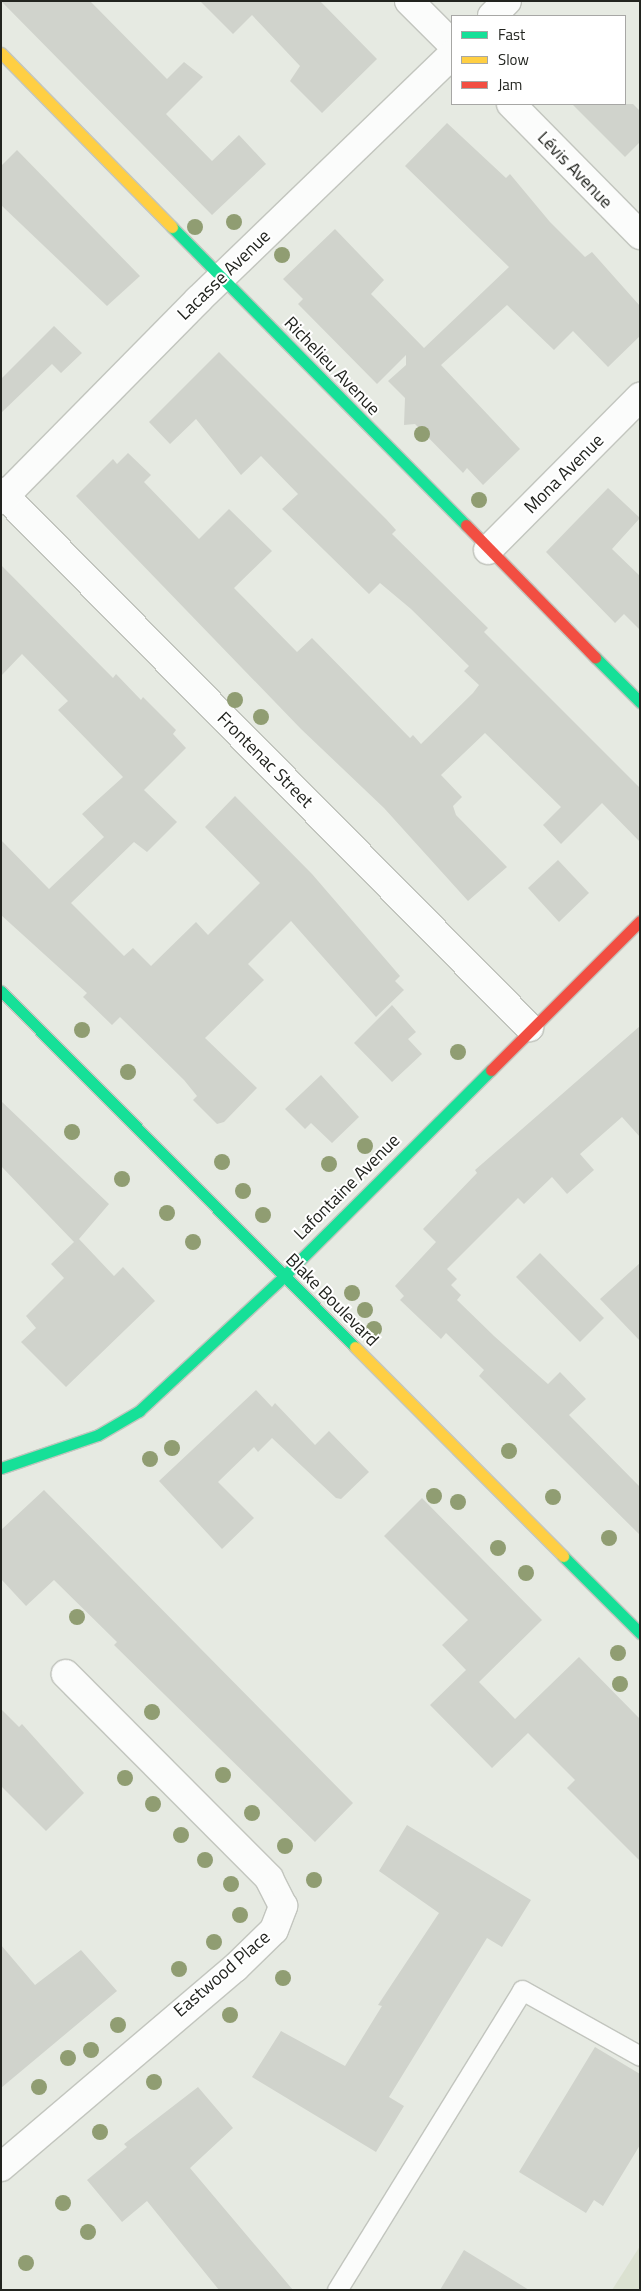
<!DOCTYPE html>
<meta charset="utf-8">
<style>
body{margin:0}
#map{position:relative;width:641px;height:2291px;overflow:hidden;background:#e6eae2;font-family:"Titillium Web",sans-serif}
div>[style]{position:absolute}
.built>*{inset:0;background:#dbe1d1}
.building>*{inset:0;background:#d0d3cc}
.roads{filter:drop-shadow(1px 0 #c2c5be) drop-shadow(-1px 0 #c2c5be) drop-shadow(0 1px #c2c5be) drop-shadow(0 -1px #c2c5be)}
.lane>*{height:19px;margin:-9.5px;padding:0 9.5px;transform-origin:9.5px;border-radius:9.5px;background:#fbfcfb}
.street>*{height:28px;margin:-14px;padding:0 14px;transform-origin:14px;border-radius:14px;background:#fbfcfb}
.fast>*{height:11px;margin:-5.5px;padding:0 5.5px;transform-origin:5.5px;border-radius:5.5px;background:#16e098}
.slow>*{height:11px;margin:-5.5px;padding:0 5.5px;transform-origin:5.5px;border-radius:5.5px;background:#ffcf43}
.jam>*{height:11px;margin:-5.5px;padding:0 5.5px;transform-origin:5.5px;border-radius:5.5px;background:#f24e42}
.trees>*{width:16px;height:16px;margin:-8px;border-radius:50%;background:#909d72}
span{translate:-50% -50%;white-space:nowrap;text-align:center;line-height:1.15;-webkit-text-stroke:4px #fff;paint-order:stroke}
.street-label{font-size:18px;color:#22241f}
.frame{position:absolute;inset:0;border:2px solid #22241f;pointer-events:none}
.legend{position:absolute;left:451px;top:15px;width:175px;height:90px;box-sizing:border-box;background:#fff;border:1px solid #a7a7a5;margin:0;padding:6px 9px;list-style:none;font-size:15px;color:#22241f}
.legend li{display:flex;align-items:center;gap:10px;height:25px}
.legend b{width:25px;border:1px solid #a7a7a5}
</style>
<div id="map">
<div class="built">
<i style="clip-path:polygon(640px 2246px,640px 2290px,612px 2290px)"></i>
</div>
<div class="building">
<i style="clip-path:polygon(1px 1px,90px 1px,167px 79px,184px 62px,203px 77px,166px 114px,212px 161px,239px 135px,266px 164px,212px 215px)"></i>
<i style="clip-path:polygon(200px 1px,320px 1px,377px 59px,322px 113px,290px 81px,300px 66px,252px 15px,233px 34px)"></i>
<i style="clip-path:polygon(572px 104px,633px 104px,640px 111px,640px 142px,625px 157px)"></i>
<i style="clip-path:polygon(447px 123px,506px 178px,510px 174px,550px 222px,585px 257px,592px 252px,640px 306px,640px 336px,608px 367px,573px 331px,554px 350px,507px 305px,441px 365px,520px 449px,483px 485px,467px 468px,463px 473px,415px 424px,404px 425px,405px 398px,388px 381px,406px 365px,406px 355px,377px 384px,298px 304px,303px 299px,283px 279px,335px 229px,384px 280px,371px 294px,424px 348px,466px 308px,509px 267px,405px 166px)"></i>
<i style="clip-path:polygon(17px 150px,140px 276px,107px 306px,1px 205px,1px 166px)"></i>
<i style="clip-path:polygon(54px 326px,82px 353px,61px 373px,52px 364px,1px 413px,1px 379px)"></i>
<i style="clip-path:polygon(219px 352px,386px 519px,396px 530px,392px 534px,488px 628px,484px 632px,640px 788px,640px 842px,602px 803px,561px 844px,543px 825px,561px 807px,485px 733px,441px 775px,462px 797px,453px 806px,456px 815px,507px 867px,468px 901px,384px 808px,301px 729px,76px 496px,113px 459px,117px 464px,128px 453px,151px 475px,144px 482px,199px 539px,229px 509px,272px 551px,234px 588px,297px 652px,312px 638px,410px 738px,413px 735px,421px 744px,473px 693px,479px 685px,464px 671px,469px 666px,411px 609px,380px 583px,369px 594px,282px 509px,298px 494px,261px 456px,241px 475px,196px 419px,170px 444px,149px 422px)"></i>
<i style="clip-path:polygon(608px 488px,640px 518px,612px 549px,640px 576px,640px 630px,624px 614px,615px 623px,546px 552px)"></i>
<i style="clip-path:polygon(1px 565px,113px 678px,116px 674px,141px 700px,143px 697px,176px 730px,173px 734px,186px 748px,144px 790px,177px 822px,147px 852px,134px 842px,71px 903px,124px 956px,133px 948px,151px 966px,196px 922px,208px 935px,260px 883px,205px 827px,235px 796px,312px 874px,400px 976px,395px 981px,404px 990px,376px 1017px,291px 921px,248px 964px,264px 980px,205px 1038px,257px 1088px,224px 1122px,217px 1124px,193px 1100px,197px 1096px,184px 1080px,120px 1017px,112px 1025px,83px 997px,87px 993px,1px 915px,1px 840px,49px 889px,104px 837px,82px 814px,123px 777px,58px 710px,68px 701px,22px 654px,1px 676px)"></i>
<i style="clip-path:polygon(558px 860px,589px 893px,559px 922px,528px 888px)"></i>
<i style="clip-path:polygon(392px 1005px,416px 1032px,408px 1039px,422px 1054px,392px 1082px,354px 1043px)"></i>
<i style="clip-path:polygon(640px 1026px,640px 1137px,622px 1117px,580px 1154px,594px 1170px,567px 1194px,552px 1177px,524px 1204px,518px 1198px,447px 1269px,457px 1279px,451px 1285px,461px 1295px,457px 1300px,494px 1336px,548px 1384px,560px 1372px,586px 1399px,569px 1415px,640px 1487px,640px 1535px,479px 1376px,484px 1370px,446px 1333px,441px 1339px,400px 1300px,404px 1296px,395px 1286px,436px 1242px,423px 1229px,477px 1173px,475px 1170px)"></i>
<i style="clip-path:polygon(321px 1075px,359px 1117px,332px 1143px,311px 1123px,305px 1129px,285px 1109px)"></i>
<i style="clip-path:polygon(1px 1101px,109px 1204px,79px 1239px,114px 1276px,123px 1267px,155px 1301px,66px 1387px,21px 1342px,36px 1328px,26px 1316px,64px 1278px,51px 1264px,74px 1242px,1px 1166px)"></i>
<i style="clip-path:polygon(540px 1253px,604px 1318px,580px 1342px,516px 1277px)"></i>
<i style="clip-path:polygon(640px 1263px,640px 1341px,600px 1299px)"></i>
<i style="clip-path:polygon(256px 1390px,272px 1407px,275px 1403px,315px 1445px,329px 1431px,369px 1472px,341px 1499px,336px 1498px,272px 1438px,258px 1452px,254px 1447px,218px 1482px,254px 1518px,222px 1549px,159px 1481px)"></i>
<i style="clip-path:polygon(44px 1490px,353px 1803px,315px 1842px,114px 1645px,117px 1642px,54px 1580px,26px 1606px,1px 1579px,1px 1530px)"></i>
<i style="clip-path:polygon(422px 1498px,542px 1620px,479px 1682px,515px 1719px,579px 1657px,640px 1719px,640px 1861px,567px 1788px,575px 1780px,528px 1733px,492px 1768px,430px 1705px,466px 1670px,442px 1645px,468px 1620px,384px 1536px)"></i>
<i style="clip-path:polygon(1px 1709px,19px 1727px,22px 1724px,84px 1793px,46px 1831px,1px 1786px)"></i>
<i style="clip-path:polygon(407px 1825px,531px 1900px,502px 1947px,487px 1938px,448px 2001px,389px 2097px,404px 2106px,376px 2152px,252px 2077px,281px 2031px,345px 2066px,382px 2006px,378px 2005px,439px 1913px,379px 1871px)"></i>
<i style="clip-path:polygon(1px 1945px,35px 1985px,81px 1950px,117px 1991px,1px 2088px)"></i>
<i style="clip-path:polygon(595px 2047px,640px 2074px,640px 2145px,603px 2206px,594px 2200px,586px 2213px,519px 2172px)"></i>
<i style="clip-path:polygon(198px 2087px,233px 2128px,190px 2168px,293px 2290px,219px 2290px,147px 2201px,122px 2222px,87px 2180px,127px 2147px,124px 2144px)"></i>
<i style="clip-path:polygon(464px 2250px,529px 2290px,440px 2290px)"></i>
</div>
<div class="roads">
<div class="lane">
<i style="left:337px;top:2290px;width:352px;rotate:-58.3deg"></i>
<i style="left:522px;top:1990px;width:135px;rotate:29.2deg"></i>
</div>
<div class="street">
<i style="left:409px;top:1px;width:61px;rotate:45deg"></i>
<i style="left:492px;top:16px;width:21px;rotate:-45deg"></i>
<i style="left:511px;top:104px;width:184px;rotate:45.4deg"></i>
<i style="left:1px;top:492px;width:752px;rotate:45.38deg"></i>
<i style="left:1px;top:500px;width:281px;rotate:-45.4deg"></i>
<i style="left:198px;top:300px;width:353px;rotate:-44deg"></i>
<i style="left:488px;top:550px;width:216px;rotate:-45.2deg"></i>
<i style="left:1px;top:2167px;width:307px;rotate:-40.4deg"></i>
<i style="left:235px;top:1968px;width:54px;rotate:-44.3deg"></i>
<i style="left:274px;top:1930px;width:26px;rotate:-69deg"></i>
<i style="left:283px;top:1906px;width:31px;rotate:-117deg"></i>
<i style="left:269px;top:1878px;width:288px;rotate:-134.9deg"></i>
</div>
<div class="fast">
<i style="left:172px;top:227px;width:419px;rotate:45.4deg"></i>
<i style="left:595px;top:657px;width:64px;rotate:45deg"></i>
<i style="left:1px;top:991px;width:502px;rotate:45.16deg"></i>
<i style="left:1px;top:1468px;width:102px;rotate:-18.8deg"></i>
<i style="left:98px;top:1435px;width:48px;rotate:-30.3deg"></i>
<i style="left:139px;top:1411px;width:197px;rotate:-42.9deg"></i>
<i style="left:283px;top:1277px;width:293px;rotate:-44.9deg"></i>
<i style="left:563px;top:1556px;width:109px;rotate:45deg"></i>
</div>
<div class="slow">
<i style="left:1px;top:53px;width:244px;rotate:45.5deg"></i>
<i style="left:355px;top:1347px;width:295px;rotate:45.1deg"></i>
</div>
<div class="jam">
<i style="left:466px;top:525px;width:185px;rotate:45.7deg"></i>
<i style="left:491px;top:1070px;width:211px;rotate:-45deg"></i>
</div>
</div>
<div class="trees">
<i style="left:234px;top:222px"></i>
<i style="left:195px;top:227px"></i>
<i style="left:282px;top:255px"></i>
<i style="left:422px;top:434px"></i>
<i style="left:479px;top:500px"></i>
<i style="left:235px;top:700px"></i>
<i style="left:261px;top:717px"></i>
<i style="left:82px;top:1030px"></i>
<i style="left:458px;top:1052px"></i>
<i style="left:128px;top:1072px"></i>
<i style="left:72px;top:1132px"></i>
<i style="left:365px;top:1146px"></i>
<i style="left:222px;top:1162px"></i>
<i style="left:329px;top:1164px"></i>
<i style="left:122px;top:1179px"></i>
<i style="left:243px;top:1191px"></i>
<i style="left:167px;top:1213px"></i>
<i style="left:263px;top:1215px"></i>
<i style="left:193px;top:1242px"></i>
<i style="left:352px;top:1293px"></i>
<i style="left:365px;top:1310px"></i>
<i style="left:374px;top:1329px"></i>
<i style="left:172px;top:1448px"></i>
<i style="left:509px;top:1451px"></i>
<i style="left:150px;top:1459px"></i>
<i style="left:434px;top:1496px"></i>
<i style="left:553px;top:1497px"></i>
<i style="left:458px;top:1502px"></i>
<i style="left:609px;top:1538px"></i>
<i style="left:498px;top:1548px"></i>
<i style="left:526px;top:1573px"></i>
<i style="left:77px;top:1617px"></i>
<i style="left:618px;top:1653px"></i>
<i style="left:620px;top:1684px"></i>
<i style="left:152px;top:1712px"></i>
<i style="left:223px;top:1775px"></i>
<i style="left:125px;top:1778px"></i>
<i style="left:153px;top:1804px"></i>
<i style="left:252px;top:1813px"></i>
<i style="left:181px;top:1835px"></i>
<i style="left:285px;top:1846px"></i>
<i style="left:205px;top:1860px"></i>
<i style="left:314px;top:1880px"></i>
<i style="left:231px;top:1884px"></i>
<i style="left:240px;top:1915px"></i>
<i style="left:214px;top:1942px"></i>
<i style="left:179px;top:1969px"></i>
<i style="left:283px;top:1978px"></i>
<i style="left:230px;top:2015px"></i>
<i style="left:118px;top:2025px"></i>
<i style="left:91px;top:2050px"></i>
<i style="left:68px;top:2058px"></i>
<i style="left:154px;top:2082px"></i>
<i style="left:39px;top:2087px"></i>
<i style="left:100px;top:2132px"></i>
<i style="left:63px;top:2203px"></i>
<i style="left:88px;top:2232px"></i>
<i style="left:26px;top:2263px"></i>
</div>
<div class="street-label">
<span style="left:575px;top:170px;rotate:46deg">Lévis Avenue</span>
<span style="left:224px;top:275px;rotate:-44deg">Lacasse Avenue</span>
<span style="left:332px;top:366px;rotate:46deg">Richelieu Avenue</span>
<span style="left:564px;top:474px;rotate:-45deg">Mona Avenue</span>
<span style="left:265px;top:760px;rotate:45deg">Frontenac Street</span>
<span style="left:347px;top:1187px;rotate:-45deg">Lafontaine Avenue</span>
<span style="left:332px;top:1300px;rotate:45deg">Blake Boulevard</span>
<span style="left:222px;top:1974px;rotate:-41deg">Eastwood Place</span>
</div>
<div class="frame"></div>
<ul class="legend">
<li><b style="height:6px;background:#16e098"></b>Fast</li>
<li><b style="height:6px;background:#ffcf43"></b>Slow</li>
<li><b style="height:6px;background:#f24e42"></b>Jam</li>
</ul>
</div>
